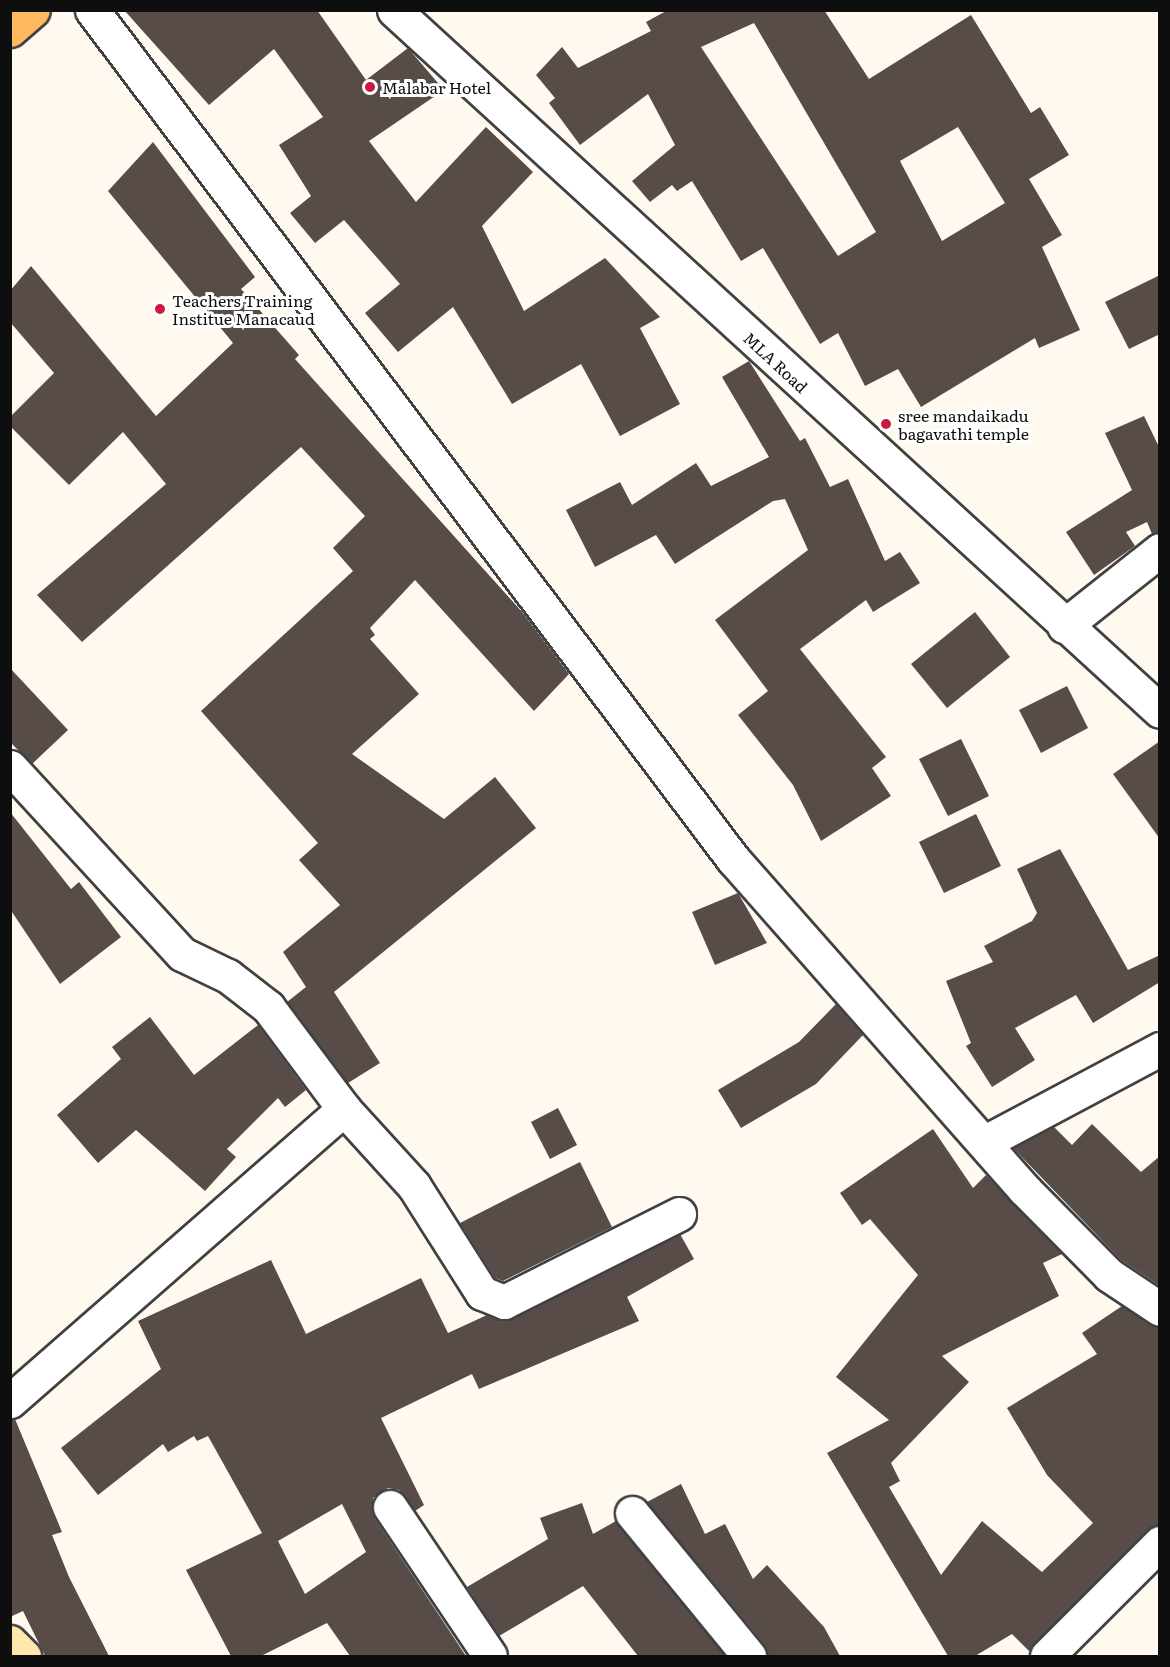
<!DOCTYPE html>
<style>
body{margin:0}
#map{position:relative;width:1170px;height:1667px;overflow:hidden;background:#fff9ef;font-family:Literata,serif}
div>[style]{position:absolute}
.building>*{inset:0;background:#584c49}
.roads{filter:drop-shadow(2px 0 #414141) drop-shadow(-2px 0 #414141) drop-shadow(0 2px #414141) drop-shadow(0 -2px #414141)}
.minor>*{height:33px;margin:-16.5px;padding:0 16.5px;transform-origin:16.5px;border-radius:16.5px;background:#fff}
.tertiary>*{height:33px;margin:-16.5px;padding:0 16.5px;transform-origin:16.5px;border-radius:16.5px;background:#fff}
.secondary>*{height:33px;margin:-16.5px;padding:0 16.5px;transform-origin:16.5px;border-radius:16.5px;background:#ffe6aa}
.primary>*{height:33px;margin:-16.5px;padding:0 16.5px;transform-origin:16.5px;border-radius:16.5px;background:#ffba5f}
.dots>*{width:16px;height:16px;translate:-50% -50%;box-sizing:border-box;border:3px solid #fff;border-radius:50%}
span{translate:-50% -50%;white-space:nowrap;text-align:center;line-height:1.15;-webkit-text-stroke:6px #fff;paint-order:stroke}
.poi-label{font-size:16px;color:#0e0e0e}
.left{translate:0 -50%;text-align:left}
.street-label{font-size:16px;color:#0e0e0e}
.frame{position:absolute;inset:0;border:12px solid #0e0e0e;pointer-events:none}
</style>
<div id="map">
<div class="building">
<i style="clip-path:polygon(124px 10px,317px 10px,366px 80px,408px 48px,444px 90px,369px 141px,416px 202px,486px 127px,533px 172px,482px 226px,524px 311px,605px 258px,660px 317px,640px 328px,680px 404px,620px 436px,581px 364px,512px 404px,453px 307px,398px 352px,365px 313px,400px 284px,344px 220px,315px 243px,290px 213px,311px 196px,279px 145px,323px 117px,274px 49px,209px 105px)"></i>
<i style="clip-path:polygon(evenodd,668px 10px,824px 10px,869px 79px,971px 15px,1031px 113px,1040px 107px,1069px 155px,1029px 179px,1062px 235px,1042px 247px,1080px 330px,1039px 348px,1035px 338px,921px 407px,898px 369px,865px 386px,838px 333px,820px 344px,763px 248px,741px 261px,692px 181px,677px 191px,672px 185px,650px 202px,632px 181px,675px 145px,648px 94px,580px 145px,549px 103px,555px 98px,536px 75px,562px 47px,578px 68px,651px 31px,646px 22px,668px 10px,754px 23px,876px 232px,838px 256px,701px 47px,754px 23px,668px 10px,958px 127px,1005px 203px,942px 241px,900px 161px,958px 127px)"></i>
<i style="clip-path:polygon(153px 142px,255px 277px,241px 289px,299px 355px,295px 359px,523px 613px,569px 674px,534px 711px,415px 580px,370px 628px,375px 635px,370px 639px,419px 694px,352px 754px,444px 819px,495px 777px,536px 828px,334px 992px,380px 1063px,348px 1083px,287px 1002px,306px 987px,283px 952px,340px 905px,299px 860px,318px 843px,201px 711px,353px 571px,333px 548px,365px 516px,301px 447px,82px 642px,37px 595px,166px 484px,123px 432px,69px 485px,10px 426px,10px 417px,54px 373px,10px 322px,10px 291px,31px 266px,156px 416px,233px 343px,108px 191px)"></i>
<i style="clip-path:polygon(1160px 275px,1160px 334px,1129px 349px,1105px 302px)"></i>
<i style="clip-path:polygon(749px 361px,800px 441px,805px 438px,830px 487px,848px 479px,885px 561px,900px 552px,920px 583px,873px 612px,866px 600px,800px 649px,886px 757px,872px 768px,891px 796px,821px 841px,793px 785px,738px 715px,768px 691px,715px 620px,808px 550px,785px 499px,773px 501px,675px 564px,656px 535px,595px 567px,566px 510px,620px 482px,632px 505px,696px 463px,711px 486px,769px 457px,722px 377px)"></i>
<i style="clip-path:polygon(1144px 416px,1160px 449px,1160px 532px,1152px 534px,1147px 522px,1126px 532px,1135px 546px,1094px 575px,1066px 532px,1132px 490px,1105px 433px)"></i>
<i style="clip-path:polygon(975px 612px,1010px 657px,947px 708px,911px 664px)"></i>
<i style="clip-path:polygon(10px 668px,68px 730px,32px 764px,10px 742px)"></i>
<i style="clip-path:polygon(1067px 686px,1088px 728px,1041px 753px,1019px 710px)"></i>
<i style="clip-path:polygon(961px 739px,989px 796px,948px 816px,919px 759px)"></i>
<i style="clip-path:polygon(1160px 741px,1160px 839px,1113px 774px)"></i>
<i style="clip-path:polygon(10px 812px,71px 889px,79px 882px,121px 937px,60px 984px,10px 909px)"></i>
<i style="clip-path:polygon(976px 814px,1001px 866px,944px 893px,919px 842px)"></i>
<i style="clip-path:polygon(1060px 849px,1128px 970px,1160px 955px,1160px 982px,1093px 1023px,1076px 995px,1015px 1028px,1035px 1060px,992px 1087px,966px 1046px,971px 1043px,946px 981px,993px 962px,984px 946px,1032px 921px,1037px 913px,1017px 869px)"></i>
<i style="clip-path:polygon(738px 893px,767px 943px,715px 965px,692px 912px)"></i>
<i style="clip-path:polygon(836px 1004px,863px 1035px,816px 1084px,741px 1128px,718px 1090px,799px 1042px)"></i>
<i style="clip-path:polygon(150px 1017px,194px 1075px,258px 1025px,306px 1090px,285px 1107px,278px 1098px,227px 1149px,236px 1157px,205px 1191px,136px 1130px,98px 1163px,57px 1115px,121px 1059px,112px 1047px)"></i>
<i style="clip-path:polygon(558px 1108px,577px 1145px,550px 1159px,531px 1122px)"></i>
<i style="clip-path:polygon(1092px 1124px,1141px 1172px,1160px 1156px,1160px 1286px,1121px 1260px,1013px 1148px,1054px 1127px,1072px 1145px)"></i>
<i style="clip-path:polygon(933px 1129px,973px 1188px,986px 1175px,1062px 1254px,1043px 1263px,1059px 1296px,942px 1356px,969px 1382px,891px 1463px,900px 1481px,889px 1487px,941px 1575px,982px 1521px,1042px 1572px,1093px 1523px,1047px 1475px,1007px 1408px,1097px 1354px,1082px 1333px,1122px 1306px,1160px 1328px,1160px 1525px,1147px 1530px,1029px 1651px,1012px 1634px,975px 1656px,948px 1656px,827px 1453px,889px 1420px,836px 1377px,918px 1275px,870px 1219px,862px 1225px,840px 1193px)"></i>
<i style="clip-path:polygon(580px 1162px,612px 1227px,503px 1281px,495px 1278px,460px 1223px)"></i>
<i style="clip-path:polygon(evenodd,680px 1234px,694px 1259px,627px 1297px,639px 1321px,479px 1389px,472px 1374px,381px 1418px,424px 1505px,415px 1511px,399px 1490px,388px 1488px,373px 1498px,374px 1517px,466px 1656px,350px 1656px,327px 1623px,261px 1656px,231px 1656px,186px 1570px,262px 1533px,208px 1436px,197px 1441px,194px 1436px,168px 1452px,163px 1444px,98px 1495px,61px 1448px,161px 1369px,138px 1321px,271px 1260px,306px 1334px,421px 1278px,448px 1333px,487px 1315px,512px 1319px,680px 1234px,342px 1504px,366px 1552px,305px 1594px,278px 1541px,342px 1504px)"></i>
<i style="clip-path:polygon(10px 1419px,15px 1419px,62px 1532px,52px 1535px,69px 1577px,109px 1656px,45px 1656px,23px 1611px,10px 1617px)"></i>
<i style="clip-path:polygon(681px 1484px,705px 1534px,725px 1524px,753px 1579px,767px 1565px,824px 1627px,840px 1656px,767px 1656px,764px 1644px,647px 1502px)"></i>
<i style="clip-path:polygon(582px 1503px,593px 1534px,616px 1521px,725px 1656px,638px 1656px,583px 1586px,499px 1636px,467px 1587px,548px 1539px,540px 1518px)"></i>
</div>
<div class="roads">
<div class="minor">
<i style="left:92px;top:10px;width:1064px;rotate:52.95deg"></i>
<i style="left:733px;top:859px;width:440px;rotate:48.6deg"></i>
<i style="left:1024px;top:1189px;width:121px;rotate:45.3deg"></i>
<i style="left:1109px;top:1275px;width:61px;rotate:33.7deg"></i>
<i style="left:1064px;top:626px;width:122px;rotate:-38.4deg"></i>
<i style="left:10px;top:767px;width:254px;rotate:47.4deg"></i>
<i style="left:182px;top:954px;width:51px;rotate:25.6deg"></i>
<i style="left:228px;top:976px;width:51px;rotate:37.8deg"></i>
<i style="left:268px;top:1007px;width:127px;rotate:53.3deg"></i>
<i style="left:344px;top:1109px;width:104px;rotate:47.7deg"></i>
<i style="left:414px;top:1186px;width:127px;rotate:57.6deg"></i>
<i style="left:482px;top:1293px;width:24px;rotate:22deg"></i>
<i style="left:504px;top:1302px;width:196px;rotate:-26.7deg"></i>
<i style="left:985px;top:1142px;width:198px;rotate:-28deg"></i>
<i style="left:10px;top:1401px;width:444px;rotate:-41.2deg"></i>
<i style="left:390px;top:1507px;width:179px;rotate:56.1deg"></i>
<i style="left:632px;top:1513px;width:185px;rotate:50.7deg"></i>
<i style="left:1047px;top:1656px;width:160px;rotate:-45deg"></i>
</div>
<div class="tertiary">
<i style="left:394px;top:10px;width:1038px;rotate:42.46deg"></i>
</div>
<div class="secondary">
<i style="left:10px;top:1642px;width:20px;rotate:45deg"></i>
</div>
<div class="primary">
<i style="left:10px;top:30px;width:30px;rotate:-41deg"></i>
</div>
</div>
<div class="dots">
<i style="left:370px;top:87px;background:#cd1842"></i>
<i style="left:160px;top:309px;background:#cd1842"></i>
<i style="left:886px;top:424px;background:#cd1842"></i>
</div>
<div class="poi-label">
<span class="left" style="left:382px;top:87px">Malabar Hotel</span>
<span class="left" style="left:172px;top:309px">Teachers Training<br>Institue Manacaud</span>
<span class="left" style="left:898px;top:424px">sree mandaikadu<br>bagavathi temple</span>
</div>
<div class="street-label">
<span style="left:776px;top:362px;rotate:43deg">MLA Road</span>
</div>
<div class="frame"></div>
</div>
